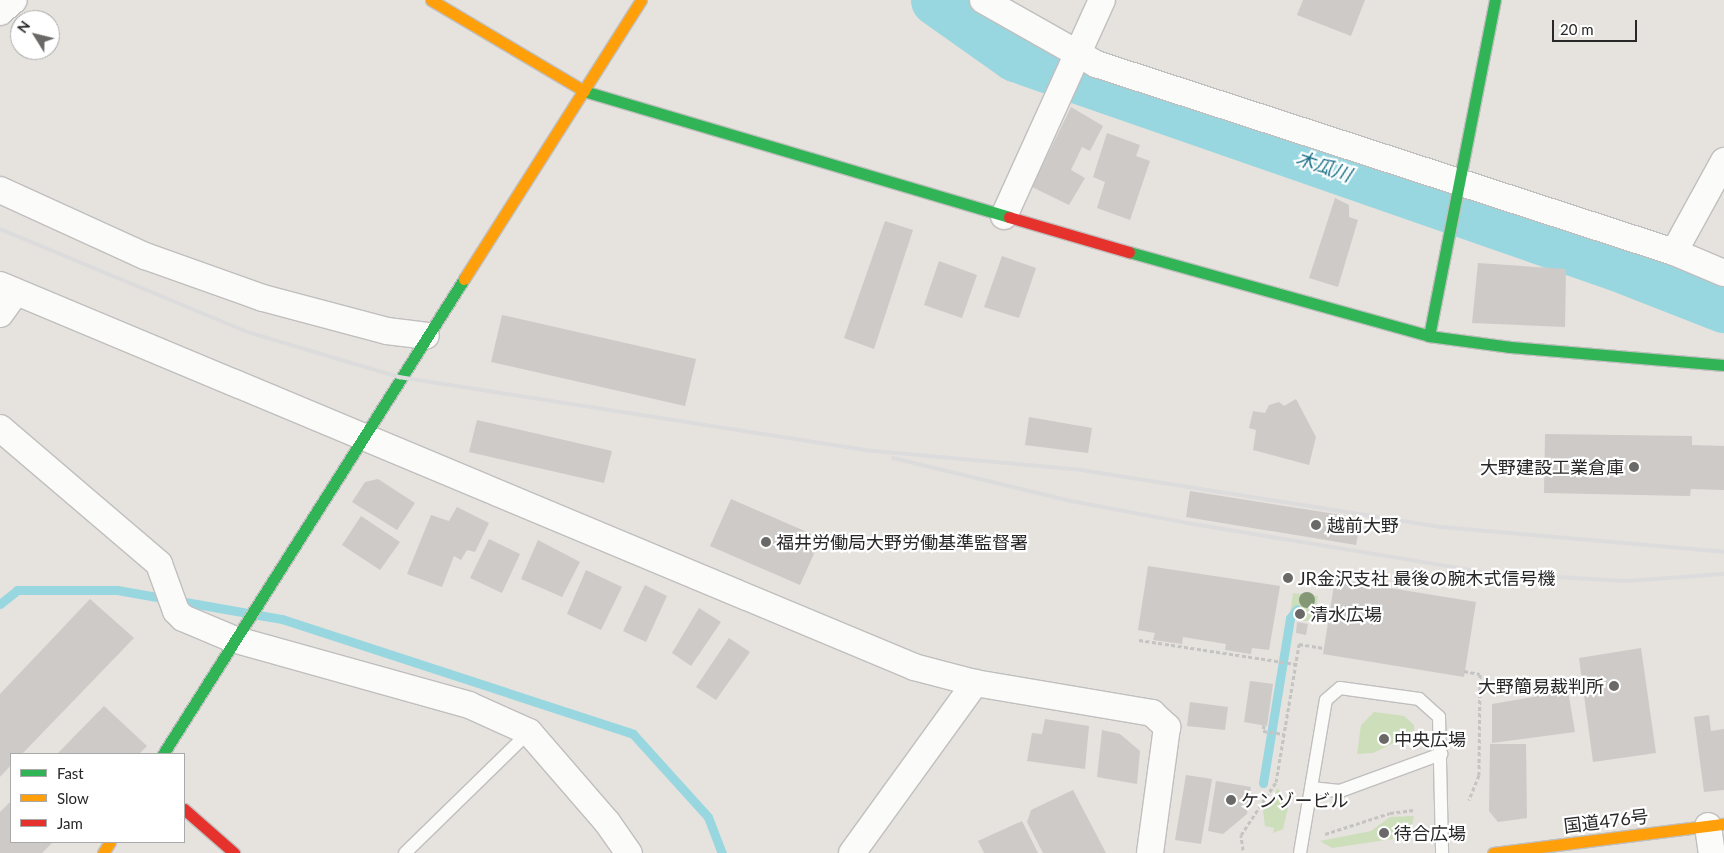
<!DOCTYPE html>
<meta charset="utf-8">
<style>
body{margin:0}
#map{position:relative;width:1724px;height:853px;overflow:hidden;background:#e6e2de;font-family:Lato,"Noto Sans JP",sans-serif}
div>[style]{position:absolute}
.green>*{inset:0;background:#cddeba}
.stream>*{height:9px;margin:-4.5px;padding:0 4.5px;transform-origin:4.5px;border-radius:4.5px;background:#99d7e0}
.river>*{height:51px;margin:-25.5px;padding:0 25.5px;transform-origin:25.5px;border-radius:25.5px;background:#99d7e0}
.building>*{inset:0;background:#cdcac8}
.path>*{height:3px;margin-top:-1.5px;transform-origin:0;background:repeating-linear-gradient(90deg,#c4c4c3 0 4px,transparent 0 6.5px)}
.roads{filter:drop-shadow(1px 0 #c0bfbf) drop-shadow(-1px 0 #c0bfbf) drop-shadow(0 1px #c0bfbf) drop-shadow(0 -1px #c0bfbf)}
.lane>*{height:12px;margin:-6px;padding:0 6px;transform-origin:6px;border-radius:6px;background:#fbfbfa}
.street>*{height:26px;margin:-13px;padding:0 13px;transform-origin:13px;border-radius:13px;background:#fbfbfa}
.fast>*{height:11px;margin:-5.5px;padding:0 5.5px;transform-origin:5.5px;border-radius:5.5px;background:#30b455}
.slow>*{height:11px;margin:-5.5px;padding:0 5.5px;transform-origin:5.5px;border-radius:5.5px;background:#ff9f0a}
.jam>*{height:11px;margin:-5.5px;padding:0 5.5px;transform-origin:5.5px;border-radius:5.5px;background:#e5322d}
.rail>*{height:4px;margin:-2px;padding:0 2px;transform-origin:2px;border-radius:2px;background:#dddcdd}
.trees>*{width:16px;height:16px;margin:-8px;border-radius:50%;background:#859876}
.dots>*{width:14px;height:14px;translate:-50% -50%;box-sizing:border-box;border:2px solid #fff;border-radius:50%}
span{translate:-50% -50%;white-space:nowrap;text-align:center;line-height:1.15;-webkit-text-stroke:4.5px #fff;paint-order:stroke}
.poi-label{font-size:18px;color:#282828}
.right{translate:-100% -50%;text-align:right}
.left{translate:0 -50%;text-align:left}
.street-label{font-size:18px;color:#282828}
.water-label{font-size:19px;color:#1b7189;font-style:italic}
.legend{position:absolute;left:10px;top:753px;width:175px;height:90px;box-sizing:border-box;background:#fff;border:1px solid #a9a9a9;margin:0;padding:6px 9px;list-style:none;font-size:15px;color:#282828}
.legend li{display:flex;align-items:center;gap:10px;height:25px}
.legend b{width:25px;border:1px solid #a9a9a9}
.north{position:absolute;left:10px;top:10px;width:50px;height:50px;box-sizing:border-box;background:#fff;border:1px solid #a9a9a9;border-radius:50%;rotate:306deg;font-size:14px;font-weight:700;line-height:20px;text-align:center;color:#282828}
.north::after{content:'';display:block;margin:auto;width:18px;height:22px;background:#6a6968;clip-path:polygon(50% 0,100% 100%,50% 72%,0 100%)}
.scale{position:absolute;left:1552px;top:20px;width:85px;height:22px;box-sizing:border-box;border:2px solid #282828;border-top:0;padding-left:6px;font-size:15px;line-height:18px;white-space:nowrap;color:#282828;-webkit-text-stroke:4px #fff;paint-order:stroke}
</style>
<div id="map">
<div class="green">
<i style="clip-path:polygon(1293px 593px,1318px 596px,1314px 622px,1294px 619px,1290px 614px)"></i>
<i style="clip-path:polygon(1374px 712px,1404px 716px,1414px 725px,1414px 733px,1373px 753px,1357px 754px,1361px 725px)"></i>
<i style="clip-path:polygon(1278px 788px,1288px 808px,1283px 829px,1273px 833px,1274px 828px,1265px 826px,1263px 811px)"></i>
<i style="clip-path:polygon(1414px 816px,1412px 826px,1399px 838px,1332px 848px,1320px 841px,1371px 831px,1390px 817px)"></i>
</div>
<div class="stream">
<i style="left:0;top:604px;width:22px;rotate:-39deg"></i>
<i style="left:17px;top:590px;width:100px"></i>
<i style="left:117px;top:590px;width:168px;rotate:10deg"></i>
<i style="left:282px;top:619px;width:369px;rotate:18.1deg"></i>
<i style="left:633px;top:734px;width:112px;rotate:47.9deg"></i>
<i style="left:708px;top:817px;width:39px;rotate:69deg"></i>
<i style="left:1263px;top:783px;width:167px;rotate:-80.7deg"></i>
<i style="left:1290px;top:618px;width:11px;rotate:-52deg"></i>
</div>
<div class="river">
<i style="left:936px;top:0;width:97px;rotate:35.3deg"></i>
<i style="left:1015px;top:56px;width:636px;rotate:19.18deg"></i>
<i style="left:1616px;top:265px;width:116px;rotate:21.3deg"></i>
</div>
<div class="building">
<i style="clip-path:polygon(1303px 0,1365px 0,1351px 36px,1297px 15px)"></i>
<i style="clip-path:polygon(1071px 107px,1103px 126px,1090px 151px,1082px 147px,1071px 170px,1085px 178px,1069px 205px,1032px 187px)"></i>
<i style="clip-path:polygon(1107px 133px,1140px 145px,1136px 156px,1150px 161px,1130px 220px,1097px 208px,1105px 182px,1093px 177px)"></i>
<i style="clip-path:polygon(1335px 198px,1349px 205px,1349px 217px,1358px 220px,1338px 287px,1309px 278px)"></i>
<i style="clip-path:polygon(885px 221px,913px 230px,874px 349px,844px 338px)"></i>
<i style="clip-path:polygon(1002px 256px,1036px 268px,1019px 318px,984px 307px)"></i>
<i style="clip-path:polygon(939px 261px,977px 275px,962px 318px,924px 305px)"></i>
<i style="clip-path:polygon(1478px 263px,1566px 269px,1565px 327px,1472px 323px)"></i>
<i style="clip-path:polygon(502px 315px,696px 359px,685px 406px,491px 362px)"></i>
<i style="clip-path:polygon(1296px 399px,1316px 437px,1309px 465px,1253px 450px,1256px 430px,1249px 428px,1253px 411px,1265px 413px,1269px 405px,1279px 402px,1284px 406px)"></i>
<i style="clip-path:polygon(1029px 417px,1092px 428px,1088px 453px,1025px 445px)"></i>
<i style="clip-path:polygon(477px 420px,612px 451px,604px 483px,469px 452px)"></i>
<i style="clip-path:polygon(1545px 434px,1692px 436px,1692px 445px,1724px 446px,1724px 490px,1691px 489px,1690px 496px,1544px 493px)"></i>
<i style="clip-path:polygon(378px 479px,415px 503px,397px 530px,352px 502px,365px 482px)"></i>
<i style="clip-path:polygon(1190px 491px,1361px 518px,1356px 545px,1186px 517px)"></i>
<i style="clip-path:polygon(731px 499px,821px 538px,800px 585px,710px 546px)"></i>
<i style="clip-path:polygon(457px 507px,489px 523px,475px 552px,467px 550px,461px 560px,454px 556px,442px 587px,407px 574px,431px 515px,449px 521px)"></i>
<i style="clip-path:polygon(361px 516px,400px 542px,380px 570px,342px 545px)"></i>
<i style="clip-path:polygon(489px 539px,520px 554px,502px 593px,470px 578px)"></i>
<i style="clip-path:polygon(538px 540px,580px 562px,562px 597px,521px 579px)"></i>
<i style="clip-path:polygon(1148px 566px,1280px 586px,1269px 650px,1252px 648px,1251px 654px,1225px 650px,1226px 644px,1183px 637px,1182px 644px,1153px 640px,1155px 633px,1138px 630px)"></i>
<i style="clip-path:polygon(586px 570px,622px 587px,601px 630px,567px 614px)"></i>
<i style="clip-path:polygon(1335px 579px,1476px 602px,1464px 677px,1323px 654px)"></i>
<i style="clip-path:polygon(645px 585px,667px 596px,646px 642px,623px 631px)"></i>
<i style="clip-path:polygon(90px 599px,134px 638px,22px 754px,11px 754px,11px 765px,0 777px,0 694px)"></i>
<i style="clip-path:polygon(699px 608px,721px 622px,691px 666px,672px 653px)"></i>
<i style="clip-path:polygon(1297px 622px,1308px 624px,1306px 635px,1296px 633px)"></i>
<i style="clip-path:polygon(729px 638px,750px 652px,716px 700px,696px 687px)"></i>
<i style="clip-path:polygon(1641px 648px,1656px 753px,1593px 762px,1579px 658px)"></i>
<i style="clip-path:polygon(1250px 681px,1273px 684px,1267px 726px,1244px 722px)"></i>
<i style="clip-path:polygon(1568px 691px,1575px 732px,1492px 743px,1492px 704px)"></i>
<i style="clip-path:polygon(1190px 702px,1228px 707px,1225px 730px,1187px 726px)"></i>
<i style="clip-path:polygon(104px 706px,147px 746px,139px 754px,57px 754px)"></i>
<i style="clip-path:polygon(1709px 715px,1711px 731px,1724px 729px,1724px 790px,1704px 792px,1694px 717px)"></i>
<i style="clip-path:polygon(1045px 719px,1089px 726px,1085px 769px,1027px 761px,1032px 733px,1042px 734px)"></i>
<i style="clip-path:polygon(1102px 730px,1120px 734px,1140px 751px,1137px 784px,1097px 777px)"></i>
<i style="clip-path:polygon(1490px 744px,1526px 744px,1527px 818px,1498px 822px,1489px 811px)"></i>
<i style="clip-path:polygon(1186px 775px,1212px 779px,1201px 844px,1175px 840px)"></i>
<i style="clip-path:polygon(1216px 781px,1251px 787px,1247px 814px,1223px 834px,1208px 831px)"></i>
<i style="clip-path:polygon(1073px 790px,1106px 853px,1043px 853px,1027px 822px,1031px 810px)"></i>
<i style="clip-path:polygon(11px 801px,11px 842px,53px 842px,42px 853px,0 853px,0 812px)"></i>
<i style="clip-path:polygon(1022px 821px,1038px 853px,984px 853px,978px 841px)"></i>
</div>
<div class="path">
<i style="left:1139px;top:640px;width:158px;rotate:8.7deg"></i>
<i style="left:1464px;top:671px;width:16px;rotate:11deg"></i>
<i style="left:1480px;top:674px;width:101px;rotate:90.6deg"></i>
<i style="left:1479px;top:775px;width:27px;rotate:112deg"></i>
<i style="left:1264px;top:725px;width:6px;rotate:99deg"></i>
<i style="left:1263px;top:731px;width:21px;rotate:8deg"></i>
<i style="left:1325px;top:834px;width:68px;rotate:-17.9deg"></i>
<i style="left:1390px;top:813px;width:24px;rotate:-7deg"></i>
<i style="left:1243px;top:850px;width:15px;rotate:-98deg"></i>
<i style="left:1241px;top:835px;width:64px;rotate:-56.6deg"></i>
<i style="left:1276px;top:782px;width:140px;rotate:-80.5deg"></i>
<i style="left:1299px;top:644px;width:25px;rotate:9deg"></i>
</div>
<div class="roads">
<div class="lane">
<i style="left:1311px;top:788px;width:29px;rotate:6deg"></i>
<i style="left:1340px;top:791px;width:108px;rotate:-20.1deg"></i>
<i style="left:405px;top:853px;width:173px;rotate:-44.3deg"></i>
<i style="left:1300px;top:853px;width:155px;rotate:-80.4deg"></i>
<i style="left:1326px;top:700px;width:18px;rotate:-41deg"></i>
<i style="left:1340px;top:688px;width:80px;rotate:7.9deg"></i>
<i style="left:1419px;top:699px;width:27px;rotate:42deg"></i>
<i style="left:1439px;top:717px;width:136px;rotate:88.7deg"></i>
</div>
<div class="street">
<i style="left:983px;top:0;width:130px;rotate:29.5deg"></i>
<i style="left:1096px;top:64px;width:608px;rotate:18.02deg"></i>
<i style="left:1674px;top:252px;width:54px;rotate:22.8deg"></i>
<i style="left:0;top:12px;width:18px;rotate:-41deg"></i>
<i style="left:0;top:190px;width:159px;rotate:24.5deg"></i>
<i style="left:145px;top:256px;width:125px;rotate:19.6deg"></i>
<i style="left:263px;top:298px;width:128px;rotate:14.9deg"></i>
<i style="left:387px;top:331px;width:39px;rotate:7deg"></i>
<i style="left:1004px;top:216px;width:237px;rotate:-65.6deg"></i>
<i style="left:1674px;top:252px;width:104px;rotate:-61.2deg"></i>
<i style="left:0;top:285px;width:991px;rotate:22.68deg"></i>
<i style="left:914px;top:667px;width:63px;rotate:14.7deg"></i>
<i style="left:975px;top:683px;width:180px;rotate:9.6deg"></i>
<i style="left:1152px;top:713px;width:21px;rotate:43deg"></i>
<i style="left:1167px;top:727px;width:127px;rotate:97.7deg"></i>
<i style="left:0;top:314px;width:27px;rotate:-54deg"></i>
<i style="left:0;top:428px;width:209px;rotate:40.5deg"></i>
<i style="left:159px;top:564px;width:50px;rotate:70.1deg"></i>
<i style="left:176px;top:611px;width:10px;rotate:45deg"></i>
<i style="left:183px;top:618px;width:54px;rotate:22.8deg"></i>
<i style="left:233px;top:639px;width:245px;rotate:15.6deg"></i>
<i style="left:469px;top:705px;width:66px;rotate:24.2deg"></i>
<i style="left:529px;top:732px;width:119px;rotate:49.1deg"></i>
<i style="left:607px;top:822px;width:38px;rotate:55deg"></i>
<i style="left:1708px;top:826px;width:27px;rotate:82deg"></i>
<i style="left:852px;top:853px;width:210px;rotate:-54.1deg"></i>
</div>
<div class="fast">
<i style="left:584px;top:91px;width:443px;rotate:16.5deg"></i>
<i style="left:1129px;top:252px;width:312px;rotate:15.6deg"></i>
<i style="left:1429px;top:336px;width:82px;rotate:7.7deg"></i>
<i style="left:1510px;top:347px;width:215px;rotate:4.8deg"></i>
<i style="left:1429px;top:336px;width:342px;rotate:-78.9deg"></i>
<i style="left:163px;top:754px;width:562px;rotate:-57.64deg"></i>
</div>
<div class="slow">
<i style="left:431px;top:0;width:178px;rotate:30.7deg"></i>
<i style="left:464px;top:279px;width:330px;rotate:-57.6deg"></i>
<i style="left:103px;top:853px;width:13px;rotate:-58deg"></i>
<i style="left:1493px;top:853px;width:233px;rotate:-7.2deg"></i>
</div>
<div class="jam">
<i style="left:1009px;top:217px;width:125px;rotate:16.3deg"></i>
<i style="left:184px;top:809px;width:67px;rotate:41.3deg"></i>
</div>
</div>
<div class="rail">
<i style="left:0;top:229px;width:268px;rotate:22.6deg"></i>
<i style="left:247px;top:332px;width:159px;rotate:16.5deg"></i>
<i style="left:399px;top:377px;width:470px;rotate:8.9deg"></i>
<i style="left:863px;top:450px;width:219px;rotate:5.2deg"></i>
<i style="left:1081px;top:470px;width:364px;rotate:9deg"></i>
<i style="left:1441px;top:527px;width:284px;rotate:5deg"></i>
<i style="left:893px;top:458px;width:183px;rotate:13.6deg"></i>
<i style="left:1071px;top:501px;width:118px;rotate:10.7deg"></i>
<i style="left:1187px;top:523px;width:307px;rotate:9.4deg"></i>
<i style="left:1490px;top:573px;width:136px;rotate:3.4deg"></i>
<i style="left:1626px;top:581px;width:98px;rotate:-4.1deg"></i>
</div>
<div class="trees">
<i style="left:1307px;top:600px"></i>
</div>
<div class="dots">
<i style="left:1634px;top:467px;background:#6a6968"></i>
<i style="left:1316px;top:525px;background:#6a6968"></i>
<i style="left:766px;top:542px;background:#6a6968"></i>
<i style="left:1288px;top:578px;background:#6a6968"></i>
<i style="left:1300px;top:614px;background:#6a6968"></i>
<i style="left:1614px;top:686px;background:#6a6968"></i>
<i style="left:1384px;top:739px;background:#6a6968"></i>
<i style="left:1231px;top:800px;background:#6a6968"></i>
<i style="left:1384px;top:833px;background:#6a6968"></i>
</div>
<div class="poi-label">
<span class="right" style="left:1624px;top:467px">大野建設工業倉庫</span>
<span class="left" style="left:1327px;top:525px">越前大野</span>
<span class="left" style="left:776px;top:542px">福井労働局大野労働基準監督署</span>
<span class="left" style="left:1298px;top:578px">JR金沢支社 最後の腕木式信号機</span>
<span class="left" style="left:1310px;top:614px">清水広場</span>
<span class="right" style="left:1604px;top:686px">大野簡易裁判所</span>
<span class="left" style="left:1394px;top:739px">中央広場</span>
<span class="left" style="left:1241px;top:800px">ケンゾービル</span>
<span class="left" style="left:1394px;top:833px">待合広場</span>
</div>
<div class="street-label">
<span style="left:1606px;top:821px;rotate:-7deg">国道476号</span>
</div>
<div class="water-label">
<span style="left:1324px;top:166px;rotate:19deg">木瓜川</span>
</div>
<ul class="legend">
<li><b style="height:6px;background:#30b455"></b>Fast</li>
<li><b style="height:6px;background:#ff9f0a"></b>Slow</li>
<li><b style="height:6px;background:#e5322d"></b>Jam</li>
</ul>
<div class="north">N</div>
<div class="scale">20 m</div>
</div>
